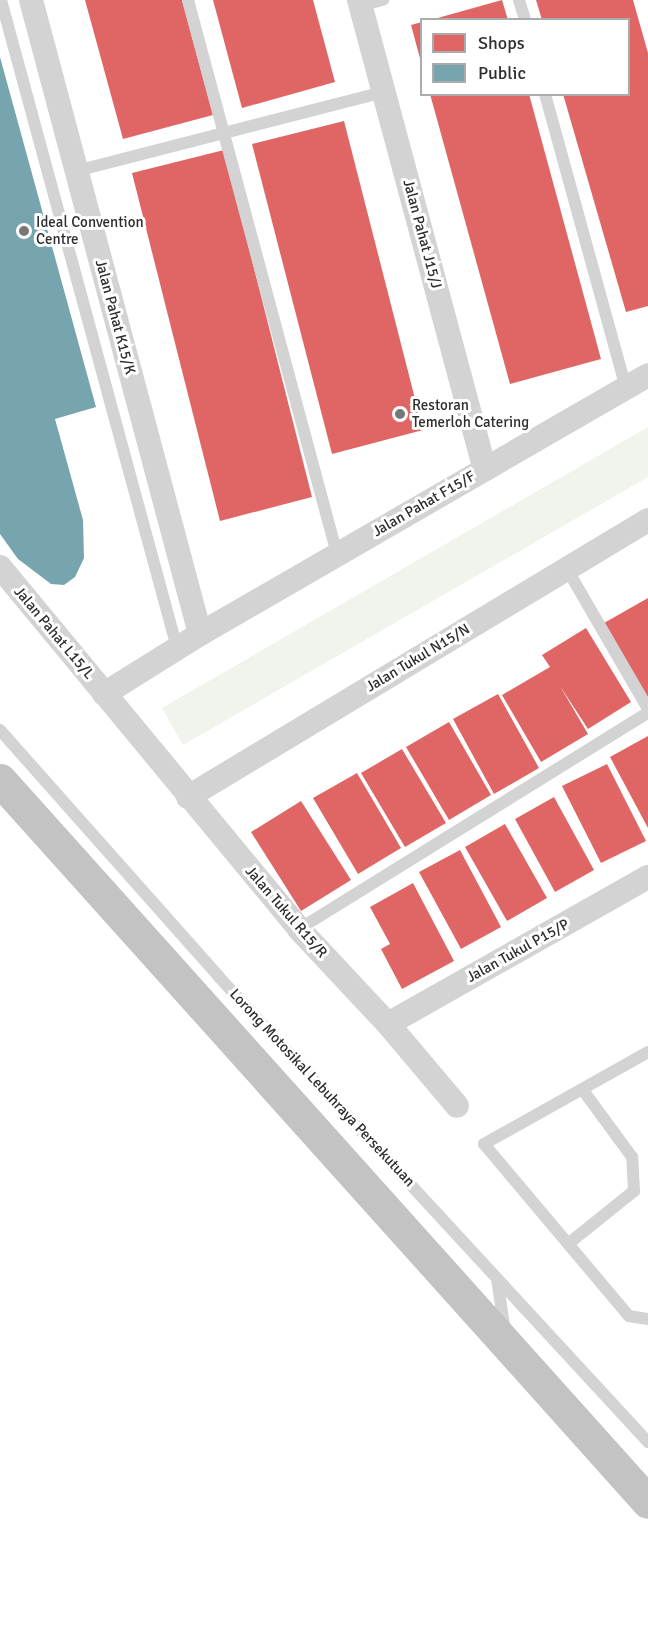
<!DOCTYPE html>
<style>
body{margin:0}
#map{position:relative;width:648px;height:1645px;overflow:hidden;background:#fff;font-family:Signika,sans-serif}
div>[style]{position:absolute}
.green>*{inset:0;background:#f0f4ec}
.shops>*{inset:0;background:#e06666}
.public>*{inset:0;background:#76a5af}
.service>*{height:12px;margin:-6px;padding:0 6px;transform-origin:6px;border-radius:6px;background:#d3d3d3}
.minor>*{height:24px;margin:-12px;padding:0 12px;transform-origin:12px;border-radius:12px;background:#d3d3d3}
.trunk>*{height:33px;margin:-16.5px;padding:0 16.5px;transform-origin:16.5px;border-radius:16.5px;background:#c3c3c3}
.dots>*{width:16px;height:16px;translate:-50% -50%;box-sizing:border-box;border:3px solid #fff;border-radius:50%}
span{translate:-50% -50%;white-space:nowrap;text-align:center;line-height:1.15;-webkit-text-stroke:6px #fff;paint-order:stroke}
.poi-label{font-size:15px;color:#2e2e2e}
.left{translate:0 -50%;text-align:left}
.street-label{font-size:15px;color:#2e2e2e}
.legend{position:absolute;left:420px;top:18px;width:210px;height:78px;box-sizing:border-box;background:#fff;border:2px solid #ababab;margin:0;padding:8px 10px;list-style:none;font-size:18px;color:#2e2e2e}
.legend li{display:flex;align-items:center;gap:12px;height:30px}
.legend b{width:30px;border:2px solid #ababab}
</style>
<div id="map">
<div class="green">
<i style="clip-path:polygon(648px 427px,648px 477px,183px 745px,162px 708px)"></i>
</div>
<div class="shops">
<i style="clip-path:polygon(85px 0,182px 0,213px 115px,123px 139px)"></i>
<i style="clip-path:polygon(213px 0,313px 0,335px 82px,242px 108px)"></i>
<i style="clip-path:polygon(502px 0,508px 20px,434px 20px,434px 19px)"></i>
<i style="clip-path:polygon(536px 0,633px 0,648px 53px,648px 306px,626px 312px,563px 94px,628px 94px,628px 20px,542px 20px)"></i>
<i style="clip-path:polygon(422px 22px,422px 62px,421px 62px,411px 25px)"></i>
<i style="clip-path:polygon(430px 94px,529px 94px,601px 359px,510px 384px)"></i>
<i style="clip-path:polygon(344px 121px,423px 430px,332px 454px,252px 144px)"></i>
<i style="clip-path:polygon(224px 150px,312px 497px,220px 521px,132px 173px)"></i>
<i style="clip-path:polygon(648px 598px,648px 702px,604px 623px)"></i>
<i style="clip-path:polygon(586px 628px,631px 702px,588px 729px,560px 686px,588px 734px,541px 762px,502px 695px,550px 667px,542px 655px)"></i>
<i style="clip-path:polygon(498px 694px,539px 768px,494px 794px,453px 719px)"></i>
<i style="clip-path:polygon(449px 722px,491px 795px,449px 820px,406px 747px)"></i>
<i style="clip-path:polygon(648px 736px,648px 828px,610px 757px)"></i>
<i style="clip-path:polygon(402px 749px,446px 823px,405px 847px,361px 773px)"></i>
<i style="clip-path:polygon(607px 764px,646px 841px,601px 863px,562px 786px)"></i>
<i style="clip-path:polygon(357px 773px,401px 848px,358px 874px,313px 798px)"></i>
<i style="clip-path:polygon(554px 797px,594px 870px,555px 892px,515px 819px)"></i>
<i style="clip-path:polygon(301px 801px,351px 880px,301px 911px,251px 832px)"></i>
<i style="clip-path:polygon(505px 824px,547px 898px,507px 921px,465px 847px)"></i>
<i style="clip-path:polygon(460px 850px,501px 927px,461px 949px,419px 872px)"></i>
<i style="clip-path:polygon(413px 883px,454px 961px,402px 989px,381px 949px,390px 944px,370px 907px)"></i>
</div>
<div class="public">
<i style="clip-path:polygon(0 57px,96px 407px,55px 419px,83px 520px,84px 558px,75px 577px,64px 585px,51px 584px,18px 559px,0 534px)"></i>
</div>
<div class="service">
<i style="left:1px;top:0;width:671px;rotate:74.8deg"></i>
<i style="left:188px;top:0;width:574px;rotate:74.95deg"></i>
<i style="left:519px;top:0;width:21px;rotate:73deg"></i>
<i style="left:360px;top:6px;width:24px;rotate:-15deg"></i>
<i style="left:545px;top:94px;width:305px;rotate:74.6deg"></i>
<i style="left:76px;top:171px;width:318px;rotate:-14.4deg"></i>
<i style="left:567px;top:569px;width:162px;rotate:59.9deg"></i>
<i style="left:0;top:730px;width:330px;rotate:48.4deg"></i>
<i style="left:219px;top:977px;width:633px;rotate:47.31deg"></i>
<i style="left:299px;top:929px;width:410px;rotate:-31.8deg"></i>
<i style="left:648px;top:1052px;width:188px;rotate:150.7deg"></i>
<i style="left:484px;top:1144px;width:225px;rotate:49.9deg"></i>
<i style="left:629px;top:1316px;width:19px;rotate:9deg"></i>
<i style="left:568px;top:1244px;width:85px;rotate:-38.8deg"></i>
<i style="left:634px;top:1191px;width:34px;rotate:-93deg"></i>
<i style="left:632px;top:1157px;width:84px;rotate:-126.3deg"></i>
<i style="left:497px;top:1279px;width:53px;rotate:81.3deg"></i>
</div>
<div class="minor">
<i style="left:31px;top:0;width:656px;rotate:75.07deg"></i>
<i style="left:359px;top:0;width:486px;rotate:75deg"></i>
<i style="left:0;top:567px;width:470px;rotate:50.4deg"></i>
<i style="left:299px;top:929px;width:130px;rotate:46.9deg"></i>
<i style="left:388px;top:1024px;width:107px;rotate:49.9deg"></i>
<i style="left:104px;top:694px;width:113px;rotate:-32deg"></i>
<i style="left:200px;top:634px;width:517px;rotate:-30.03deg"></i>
<i style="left:188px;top:797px;width:537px;rotate:-31.06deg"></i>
<i style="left:388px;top:1024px;width:299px;rotate:-29.5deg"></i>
</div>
<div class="trunk">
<i style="left:0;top:780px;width:970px;rotate:48.09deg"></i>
</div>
<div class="dots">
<i style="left:24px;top:231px;background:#777"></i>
<i style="left:400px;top:414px;background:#777"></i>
</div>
<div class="poi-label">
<span class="left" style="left:36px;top:231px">Ideal Convention<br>Centre</span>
<span class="left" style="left:412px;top:414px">Restoran<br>Temerloh Catering</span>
</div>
<div class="street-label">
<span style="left:422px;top:234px;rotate:75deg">Jalan Pahat J15/J</span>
<span style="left:115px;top:317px;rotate:75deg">Jalan Pahat K15/K</span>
<span style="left:424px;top:504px;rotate:-30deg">Jalan Pahat F15/F</span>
<span style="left:54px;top:633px;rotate:50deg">Jalan Pahat L15/L</span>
<span style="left:418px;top:658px;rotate:-31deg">Jalan Tukul N15/N</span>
<span style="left:286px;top:912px;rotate:49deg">Jalan Tukul R15/R</span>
<span style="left:518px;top:951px;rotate:-29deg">Jalan Tukul P15/P</span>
<span style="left:322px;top:1088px;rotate:47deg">Lorong Motosikal Lebuhraya Persekutuan</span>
</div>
<ul class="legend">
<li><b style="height:16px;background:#e06666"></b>Shops</li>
<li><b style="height:16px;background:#76a5af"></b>Public</li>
</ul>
</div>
